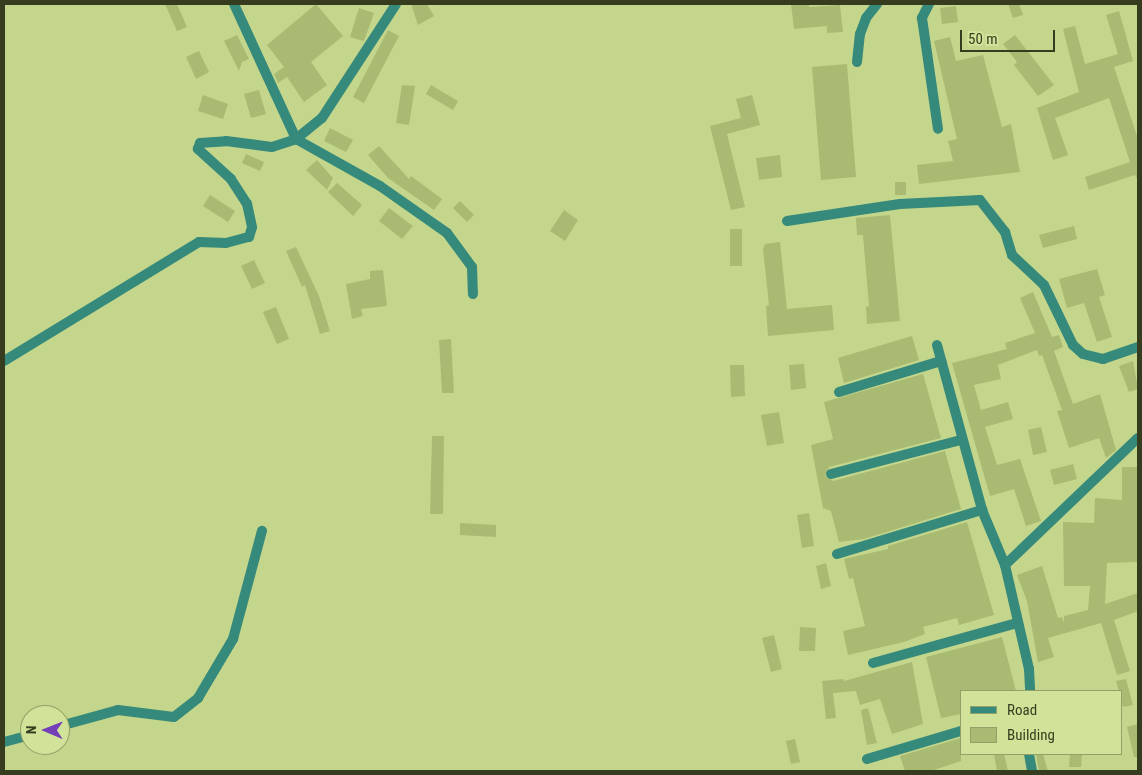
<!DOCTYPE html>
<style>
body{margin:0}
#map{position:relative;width:1142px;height:775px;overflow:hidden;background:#c4d68c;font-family:"Roboto Condensed",sans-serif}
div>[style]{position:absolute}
.building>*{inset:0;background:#a9ba72}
.minor>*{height:10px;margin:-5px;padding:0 5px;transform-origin:5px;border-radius:5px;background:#368a7b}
span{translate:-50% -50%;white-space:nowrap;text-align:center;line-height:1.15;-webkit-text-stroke:4.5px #d1e399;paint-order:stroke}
.frame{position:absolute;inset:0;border:5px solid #363d1f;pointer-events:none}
.legend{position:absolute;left:960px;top:690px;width:162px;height:65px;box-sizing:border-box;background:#d1e399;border:1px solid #93a168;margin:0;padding:6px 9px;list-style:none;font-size:15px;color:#363d1f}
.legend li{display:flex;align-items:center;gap:10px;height:25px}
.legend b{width:25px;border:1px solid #93a168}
.north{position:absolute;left:20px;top:705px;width:50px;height:50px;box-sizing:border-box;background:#d1e399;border:1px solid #93a168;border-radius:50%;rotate:271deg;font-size:14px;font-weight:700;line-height:20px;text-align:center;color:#363d1f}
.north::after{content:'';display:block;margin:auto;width:18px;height:22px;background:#7440b7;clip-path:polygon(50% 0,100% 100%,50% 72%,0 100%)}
.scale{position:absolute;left:960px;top:30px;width:95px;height:22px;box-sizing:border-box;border:2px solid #363d1f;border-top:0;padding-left:6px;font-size:15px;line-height:18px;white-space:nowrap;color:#363d1f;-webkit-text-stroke:4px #d1e399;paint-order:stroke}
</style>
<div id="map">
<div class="building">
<i style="clip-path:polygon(165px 4px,177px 4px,187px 27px,177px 31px)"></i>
<i style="clip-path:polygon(316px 4px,343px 36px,311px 62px,327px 85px,304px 102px,287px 77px,278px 83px,274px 74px,284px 67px,267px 45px)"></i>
<i style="clip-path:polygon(411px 4px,427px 4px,434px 16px,418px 25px)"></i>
<i style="clip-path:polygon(791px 4px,809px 4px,809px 7px,840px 5px,843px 32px,827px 33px,827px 26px,794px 29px)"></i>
<i style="clip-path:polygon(1008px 4px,1019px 4px,1023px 15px,1013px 18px)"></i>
<i style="clip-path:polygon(956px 6px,958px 22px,942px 24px,940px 8px)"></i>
<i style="clip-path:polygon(359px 8px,374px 13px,364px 41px,350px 37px)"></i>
<i style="clip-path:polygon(1119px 11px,1133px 61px,1114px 67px,1138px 139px,1138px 180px,1135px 175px,1089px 190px,1085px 177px,1130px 162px,1109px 98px,1055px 118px,1068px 155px,1053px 160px,1037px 108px,1079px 92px,1063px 29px,1075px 26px,1085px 64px,1118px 54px,1106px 15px)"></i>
<i style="clip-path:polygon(388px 30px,399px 36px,364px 103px,353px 97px)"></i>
<i style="clip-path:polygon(237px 35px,249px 59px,242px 62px,239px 71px,224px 41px)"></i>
<i style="clip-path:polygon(1015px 35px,1054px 85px,1038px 96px,1014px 65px,1017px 62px,1003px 44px)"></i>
<i style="clip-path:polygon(950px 37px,956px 61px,983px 55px,1002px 127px,1011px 124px,1020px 172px,919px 184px,917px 165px,953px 161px,948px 141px,957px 139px,934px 41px)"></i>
<i style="clip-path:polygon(199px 51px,209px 72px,196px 79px,186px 57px)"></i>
<i style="clip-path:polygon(847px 64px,856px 177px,821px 180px,812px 67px)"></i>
<i style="clip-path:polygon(402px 85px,415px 86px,409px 125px,396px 123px)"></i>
<i style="clip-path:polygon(431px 85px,458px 101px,453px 110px,426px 94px)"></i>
<i style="clip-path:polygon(259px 90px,266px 114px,251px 118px,244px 94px)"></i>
<i style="clip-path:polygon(203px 95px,228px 104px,223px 119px,198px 111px)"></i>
<i style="clip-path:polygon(752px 95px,760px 125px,727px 134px,745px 207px,731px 210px,710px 126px,741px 118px,736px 99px)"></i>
<i style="clip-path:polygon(330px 128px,353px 140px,346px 152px,324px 141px)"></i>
<i style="clip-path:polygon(379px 146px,409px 179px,411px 176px,442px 199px,434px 210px,388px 178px,368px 155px)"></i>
<i style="clip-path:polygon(246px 154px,264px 162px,260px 171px,242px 163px)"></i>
<i style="clip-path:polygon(780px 155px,782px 177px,759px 180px,756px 158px)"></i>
<i style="clip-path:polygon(317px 160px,333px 178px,327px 190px,306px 170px)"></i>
<i style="clip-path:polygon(895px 182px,906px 182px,906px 195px,895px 195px)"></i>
<i style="clip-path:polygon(337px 183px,362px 205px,353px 216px,328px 192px)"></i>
<i style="clip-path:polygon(210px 195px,235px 211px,228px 222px,203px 206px)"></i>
<i style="clip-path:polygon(460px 201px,474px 215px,467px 222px,453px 208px)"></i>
<i style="clip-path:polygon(389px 208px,413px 226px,402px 239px,379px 221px)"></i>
<i style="clip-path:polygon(564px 210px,578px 220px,565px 241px,550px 231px)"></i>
<i style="clip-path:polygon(890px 215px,900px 321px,867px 324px,866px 307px,869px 306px,863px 235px,857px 235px,856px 218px)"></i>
<i style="clip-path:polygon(1074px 226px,1077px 239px,1043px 248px,1039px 235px)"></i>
<i style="clip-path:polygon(730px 229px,742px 229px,742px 266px,730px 266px)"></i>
<i style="clip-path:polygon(780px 242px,787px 309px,832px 305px,834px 330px,768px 336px,766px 306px,769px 305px,763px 249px,765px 244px)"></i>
<i style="clip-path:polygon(296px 247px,319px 296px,330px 331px,320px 334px,305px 285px,302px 287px,286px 251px)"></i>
<i style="clip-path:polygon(254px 260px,265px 283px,252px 289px,241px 266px)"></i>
<i style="clip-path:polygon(1097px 269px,1105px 295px,1099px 297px,1112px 337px,1097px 342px,1084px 303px,1067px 308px,1059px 279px)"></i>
<i style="clip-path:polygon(383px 270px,387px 306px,361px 309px,363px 316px,352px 319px,346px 284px,370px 279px,370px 271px)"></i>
<i style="clip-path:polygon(1033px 292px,1052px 337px,1059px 335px,1063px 347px,1054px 351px,1073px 404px,1100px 394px,1116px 450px,1106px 458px,1099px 438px,1069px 448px,1057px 411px,1062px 410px,1042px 355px,1039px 356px,1037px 350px,998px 365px,1001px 379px,974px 385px,981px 410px,1008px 402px,1013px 419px,985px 427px,997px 465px,1020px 459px,1041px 521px,1026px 526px,1014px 489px,990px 496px,952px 363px,1007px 349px,1005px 343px,1035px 333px,1020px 298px)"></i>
<i style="clip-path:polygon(276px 307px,289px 339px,277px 344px,263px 312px)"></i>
<i style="clip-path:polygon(912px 336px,919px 360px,844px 383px,838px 358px)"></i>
<i style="clip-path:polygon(451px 339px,454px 393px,442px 393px,439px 340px)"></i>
<i style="clip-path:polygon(1133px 361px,1138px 389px,1129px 392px,1119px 366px)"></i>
<i style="clip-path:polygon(804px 364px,806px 388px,791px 390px,789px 365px)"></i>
<i style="clip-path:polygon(730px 365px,744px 365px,745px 396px,731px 397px)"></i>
<i style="clip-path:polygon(923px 374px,941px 438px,829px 467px,825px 476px,833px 481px,945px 451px,961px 509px,864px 539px,839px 542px,831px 511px,823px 508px,811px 445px,833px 439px,824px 402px)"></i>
<i style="clip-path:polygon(779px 412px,784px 443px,767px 446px,761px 415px)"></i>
<i style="clip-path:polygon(1041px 427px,1047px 452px,1033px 455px,1028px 430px)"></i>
<i style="clip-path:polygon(432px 436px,444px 436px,443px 514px,430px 514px)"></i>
<i style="clip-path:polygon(1073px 464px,1077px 479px,1054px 485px,1050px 470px)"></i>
<i style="clip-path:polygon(1122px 467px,1138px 467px,1137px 562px,1107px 563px,1105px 604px,1138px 593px,1138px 611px,1114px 620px,1130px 671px,1117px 675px,1101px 623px,1048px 638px,1054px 657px,1038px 662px,1027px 601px,1017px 575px,1042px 566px,1058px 618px,1062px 617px,1064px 623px,1064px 616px,1088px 610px,1090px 586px,1064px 586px,1063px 522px,1094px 523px,1095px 498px,1122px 500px)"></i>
<i style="clip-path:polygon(809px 513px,814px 546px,802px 548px,797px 515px)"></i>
<i style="clip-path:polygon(967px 522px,994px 615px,959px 625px,957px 618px,923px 627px,925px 634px,904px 642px,848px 655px,843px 631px,865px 626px,853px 578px,849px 579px,844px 559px,888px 549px,888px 546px)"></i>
<i style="clip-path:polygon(460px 523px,496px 525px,496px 537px,460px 535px)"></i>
<i style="clip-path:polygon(826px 563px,831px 586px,821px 589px,816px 566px)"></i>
<i style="clip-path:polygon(800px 627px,816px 628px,815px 651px,799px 651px)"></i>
<i style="clip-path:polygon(774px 635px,782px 669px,771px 672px,762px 638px)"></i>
<i style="clip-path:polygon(1002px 637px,1016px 691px,961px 691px,961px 714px,941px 718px,926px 657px)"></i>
<i style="clip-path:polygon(912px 662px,923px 724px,892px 734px,880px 699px,860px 705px,856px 691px,833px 693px,836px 718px,826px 719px,822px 681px,843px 679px,844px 681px)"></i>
<i style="clip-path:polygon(1126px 679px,1133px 705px,1123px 707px,1116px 681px)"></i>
<i style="clip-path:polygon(868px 708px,877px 743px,867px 745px,861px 710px)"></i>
<i style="clip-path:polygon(1138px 724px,1138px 757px,1134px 757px,1127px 727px)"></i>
<i style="clip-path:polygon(961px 738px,961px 761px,931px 771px,905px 771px,900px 756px)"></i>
<i style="clip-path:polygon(795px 739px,800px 762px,791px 764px,786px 741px)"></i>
<i style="clip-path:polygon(994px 754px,1004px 754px,1008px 771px,997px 771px)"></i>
<i style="clip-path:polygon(1036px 754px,1043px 754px,1048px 771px,1039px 771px)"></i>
<i style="clip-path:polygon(1070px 754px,1082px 754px,1081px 767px,1069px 767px)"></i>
</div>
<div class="minor">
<i style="left:234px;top:4px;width:149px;rotate:65.3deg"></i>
<i style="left:296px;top:139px;width:96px;rotate:29.2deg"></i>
<i style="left:380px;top:186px;width:82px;rotate:35deg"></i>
<i style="left:447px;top:233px;width:42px;rotate:53.7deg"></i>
<i style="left:472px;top:267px;width:27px;rotate:88deg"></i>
<i style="left:929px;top:4px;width:16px;rotate:117deg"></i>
<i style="left:922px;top:18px;width:112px;rotate:81.8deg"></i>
<i style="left:857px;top:62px;width:28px;rotate:-84deg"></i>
<i style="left:860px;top:34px;width:17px;rotate:-69deg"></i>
<i style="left:866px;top:18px;width:18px;rotate:-52deg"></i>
<i style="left:787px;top:221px;width:114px;rotate:-8.6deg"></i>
<i style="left:900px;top:204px;width:80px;rotate:-2.9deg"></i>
<i style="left:980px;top:200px;width:41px;rotate:52deg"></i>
<i style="left:1005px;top:232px;width:24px;rotate:73deg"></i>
<i style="left:1012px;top:255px;width:44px;rotate:43.2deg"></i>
<i style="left:1044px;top:285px;width:67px;rotate:64.2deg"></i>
<i style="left:1073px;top:345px;width:13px;rotate:42deg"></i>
<i style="left:1083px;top:354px;width:21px;rotate:14deg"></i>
<i style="left:1103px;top:359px;width:37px;rotate:-19deg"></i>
<i style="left:937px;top:345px;width:171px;rotate:74.7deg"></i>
<i style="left:982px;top:510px;width:60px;rotate:67.3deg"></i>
<i style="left:1005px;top:565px;width:107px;rotate:77deg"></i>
<i style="left:1029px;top:669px;width:22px;rotate:87deg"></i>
<i style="left:4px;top:361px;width:228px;rotate:-31.4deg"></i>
<i style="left:199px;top:242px;width:27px;rotate:2deg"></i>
<i style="left:226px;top:243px;width:24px;rotate:-15deg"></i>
<i style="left:249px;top:237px;width:10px;rotate:-73deg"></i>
<i style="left:252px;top:227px;width:24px;rotate:-102deg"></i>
<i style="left:247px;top:204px;width:30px;rotate:-123deg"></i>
<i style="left:231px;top:179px;width:45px;rotate:-137.7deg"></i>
<i style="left:198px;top:149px;width:6px;rotate:-72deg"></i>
<i style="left:200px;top:143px;width:26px;rotate:-4deg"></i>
<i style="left:226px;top:141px;width:46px;rotate:7.4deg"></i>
<i style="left:272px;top:147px;width:25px;rotate:-18deg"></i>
<i style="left:296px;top:139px;width:33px;rotate:-39deg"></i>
<i style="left:322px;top:118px;width:136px;rotate:-57deg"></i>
<i style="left:839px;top:392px;width:107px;rotate:-16.9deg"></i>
<i style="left:831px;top:474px;width:134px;rotate:-14.7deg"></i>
<i style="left:837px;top:554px;width:152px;rotate:-16.9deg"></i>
<i style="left:1005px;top:565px;width:184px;rotate:-43.7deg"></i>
<i style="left:873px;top:663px;width:149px;rotate:-15.5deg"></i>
<i style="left:60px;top:726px;width:60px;rotate:-15.4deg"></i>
<i style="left:118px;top:710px;width:56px;rotate:7.1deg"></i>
<i style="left:174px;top:717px;width:31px;rotate:-38deg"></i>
<i style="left:198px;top:698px;width:69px;rotate:-59.3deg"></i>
<i style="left:233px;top:639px;width:112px;rotate:-75deg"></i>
<i style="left:4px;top:742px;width:27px;rotate:-15deg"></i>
<i style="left:1029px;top:754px;width:17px;rotate:80deg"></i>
<i style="left:867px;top:759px;width:98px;rotate:-16.6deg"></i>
</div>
<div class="frame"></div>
<ul class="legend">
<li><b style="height:6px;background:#368a7b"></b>Road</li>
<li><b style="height:14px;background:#a9ba72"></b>Building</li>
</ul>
<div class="north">N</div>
<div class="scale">50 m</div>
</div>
